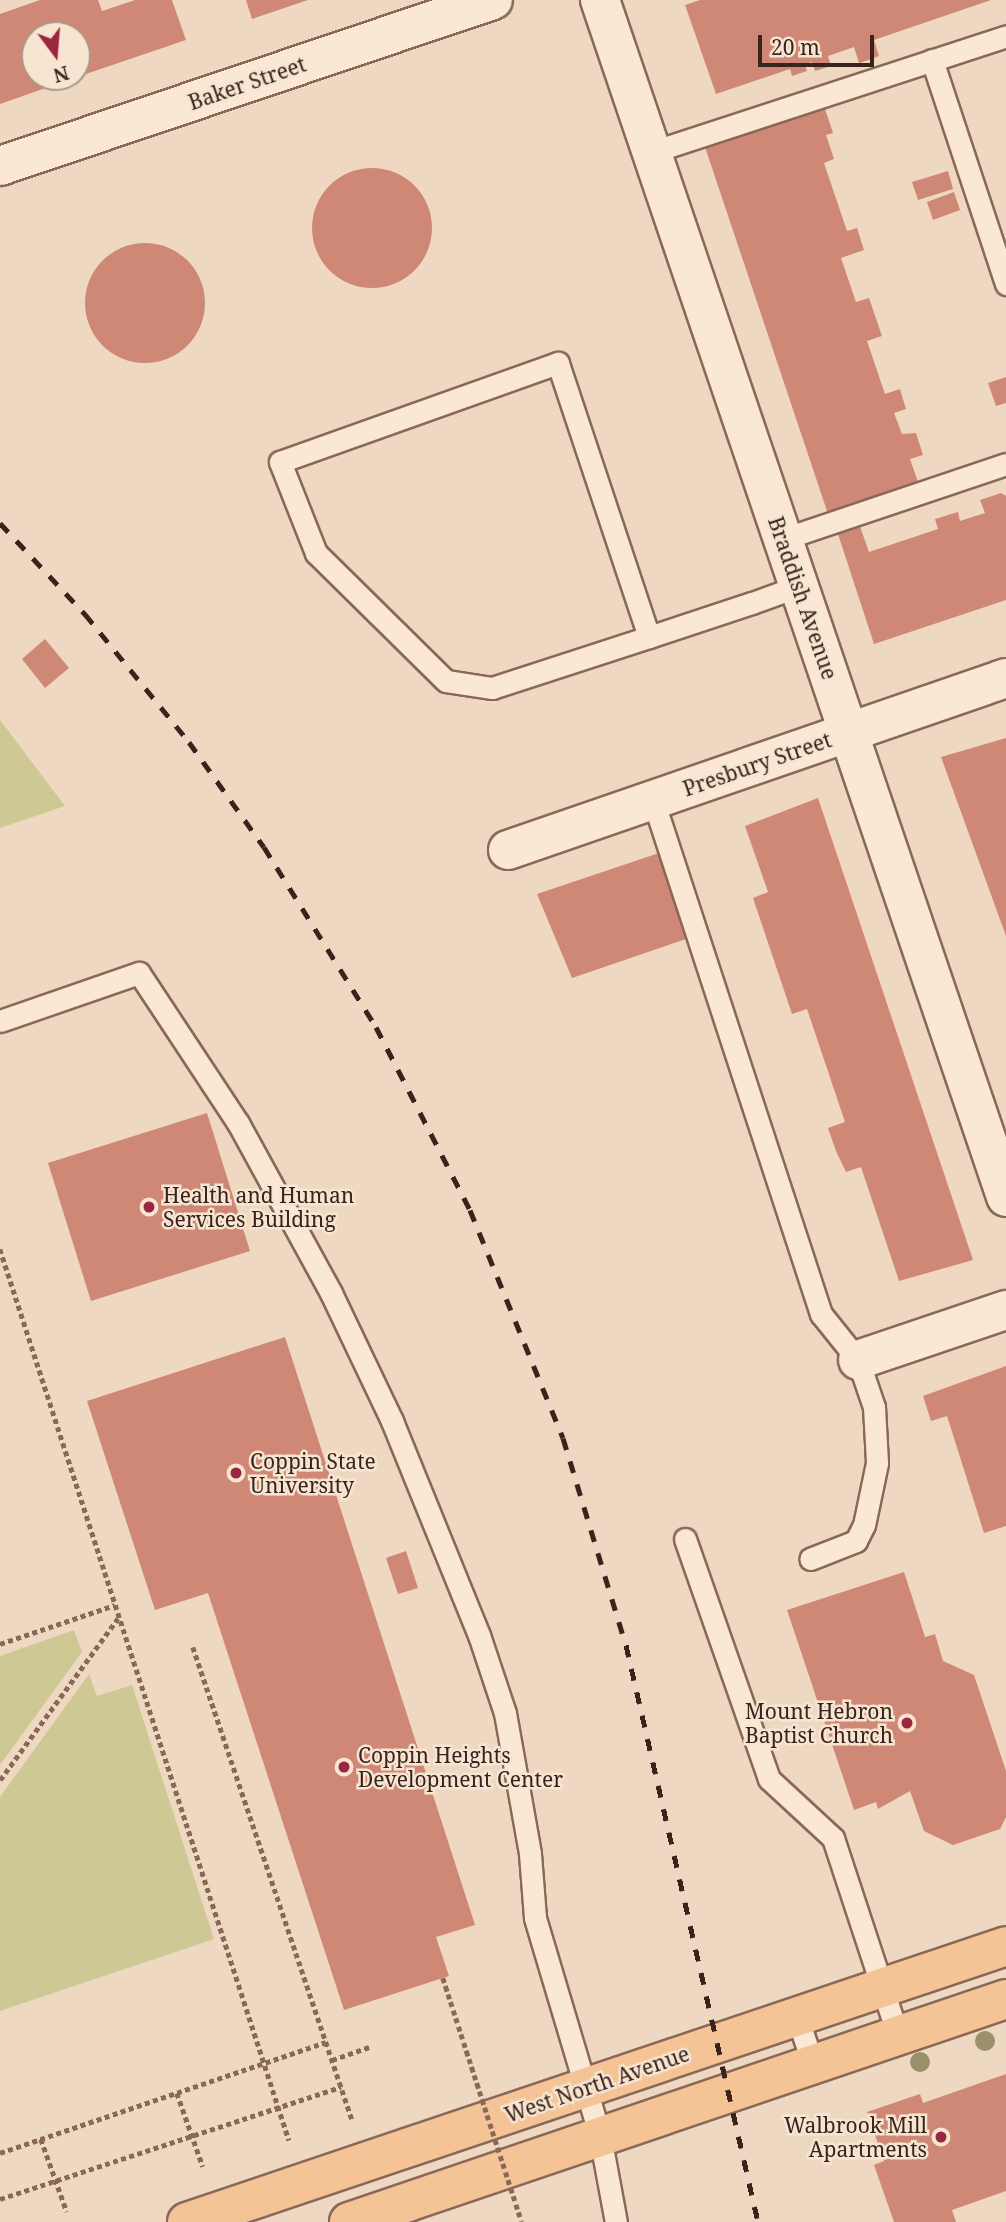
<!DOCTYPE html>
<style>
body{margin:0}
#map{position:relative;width:1006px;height:2222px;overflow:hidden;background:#efd8c1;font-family:"Noto Serif",serif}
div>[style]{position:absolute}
.green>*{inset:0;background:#cec994}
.building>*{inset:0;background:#cf8875}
.round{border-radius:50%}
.path>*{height:4.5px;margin-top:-2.25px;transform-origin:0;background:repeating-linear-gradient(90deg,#8a6858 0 5px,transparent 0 8.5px)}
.roads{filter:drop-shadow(2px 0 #8a6858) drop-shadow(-2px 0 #8a6858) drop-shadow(0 2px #8a6858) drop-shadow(0 -2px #8a6858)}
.lane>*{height:21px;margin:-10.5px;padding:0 10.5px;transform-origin:10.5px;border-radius:10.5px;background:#fae7d4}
.street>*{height:38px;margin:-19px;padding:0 19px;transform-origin:19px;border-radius:19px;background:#fae7d4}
.secondary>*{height:38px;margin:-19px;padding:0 19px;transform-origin:19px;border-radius:19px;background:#fae7d4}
.primary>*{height:38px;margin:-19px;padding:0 19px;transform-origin:19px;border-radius:19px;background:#f4c497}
.rail>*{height:5px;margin-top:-2.5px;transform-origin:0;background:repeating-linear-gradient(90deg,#39241d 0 12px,transparent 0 24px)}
.path-bridge>*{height:4.5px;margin-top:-2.25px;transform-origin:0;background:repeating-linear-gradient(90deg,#8a6858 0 5px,transparent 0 8.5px)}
.trees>*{width:20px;height:20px;margin:-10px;border-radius:50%;background:#9a906a}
.dots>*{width:19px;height:19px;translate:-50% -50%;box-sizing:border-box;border:4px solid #f7e4d1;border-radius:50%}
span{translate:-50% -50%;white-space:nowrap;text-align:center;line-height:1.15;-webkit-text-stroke:5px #f7e4d1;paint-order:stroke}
.street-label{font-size:21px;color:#39241d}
.poi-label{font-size:21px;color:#39241d}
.left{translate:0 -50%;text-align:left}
.right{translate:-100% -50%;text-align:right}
.north{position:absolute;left:21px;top:21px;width:70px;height:70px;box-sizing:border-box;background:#f7e4d1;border:2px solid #ab9789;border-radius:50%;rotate:164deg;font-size:19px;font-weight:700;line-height:28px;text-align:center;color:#39241d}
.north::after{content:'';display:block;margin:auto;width:24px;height:32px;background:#9b263f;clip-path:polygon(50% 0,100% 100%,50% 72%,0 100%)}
.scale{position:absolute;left:758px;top:35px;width:116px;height:32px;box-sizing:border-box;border:4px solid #39241d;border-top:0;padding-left:9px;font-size:21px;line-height:24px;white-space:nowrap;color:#39241d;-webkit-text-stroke:5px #f7e4d1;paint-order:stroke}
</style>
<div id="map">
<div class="green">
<i style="clip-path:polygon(0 720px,65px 806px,0 828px)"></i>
<i style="clip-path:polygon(74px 1630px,82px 1652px,0 1765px,0 1656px)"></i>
<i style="clip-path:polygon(89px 1674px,97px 1696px,132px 1685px,214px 1939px,0 2011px,0 1797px)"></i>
</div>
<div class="building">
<i style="clip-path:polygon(40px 0,98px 0,102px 11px,135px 0,172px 0,186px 40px,77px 77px,77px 35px,35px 35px,35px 77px,77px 77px,0 104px,0 14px)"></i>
<i style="clip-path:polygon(246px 0,308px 0,252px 19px)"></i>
<i style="clip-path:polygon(700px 0,991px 0,874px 40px,879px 56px,872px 59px,859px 63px,854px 47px,828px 56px,831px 66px,815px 71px,812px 62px,805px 64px,807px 71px,792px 76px,790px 69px,716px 94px,685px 5px)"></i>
<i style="clip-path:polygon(825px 109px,833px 133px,826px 135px,834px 159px,824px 163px,847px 231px,857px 228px,864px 250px,841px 258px,856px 302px,869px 298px,882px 336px,867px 341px,885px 394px,900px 389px,906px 409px,894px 413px,902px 434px,916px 433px,923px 455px,910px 459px,919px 485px,828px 514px,705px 147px)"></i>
<i class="round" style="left:312px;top:168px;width:120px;height:120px"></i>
<i style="clip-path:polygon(948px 171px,953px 189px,918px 200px,912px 182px)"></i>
<i style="clip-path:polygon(954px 192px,960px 210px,933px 220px,927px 202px)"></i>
<i class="round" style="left:85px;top:243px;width:120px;height:120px"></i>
<i style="clip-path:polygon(1006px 377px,1006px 403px,996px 406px,988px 383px)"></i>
<i style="clip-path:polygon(1001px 493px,1006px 496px,1006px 600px,874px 644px,836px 528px,858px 521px,869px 552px,938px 529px,935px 519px,958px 512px,960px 521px,985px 513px,980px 500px)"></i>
<i style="clip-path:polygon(45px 639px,69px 668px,45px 688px,22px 659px)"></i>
<i style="clip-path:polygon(1006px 738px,1006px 936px,941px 757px)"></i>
<i style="clip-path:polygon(818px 798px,973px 1260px,899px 1281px,861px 1167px,846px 1172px,836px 1151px,828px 1128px,845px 1122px,807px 1009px,792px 1014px,753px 898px,768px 892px,745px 826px)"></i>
<i style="clip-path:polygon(659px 853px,686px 939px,572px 978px,537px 894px)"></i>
<i style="clip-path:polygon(207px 1113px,250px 1251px,91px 1301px,48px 1163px)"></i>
<i style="clip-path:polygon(285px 1337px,475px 1925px,436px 1937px,449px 1976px,344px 2010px,208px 1593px,155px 1610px,87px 1401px)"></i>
<i style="clip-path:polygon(1006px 1366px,1006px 1526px,984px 1533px,947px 1416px,931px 1421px,923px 1396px)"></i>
<i style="clip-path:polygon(406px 1551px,418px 1588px,398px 1594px,386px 1558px)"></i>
<i style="clip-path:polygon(904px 1572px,925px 1637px,935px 1634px,943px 1661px,974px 1675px,1006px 1771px,1006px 1817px,1000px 1829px,953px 1845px,924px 1831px,910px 1791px,878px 1809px,876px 1802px,854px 1810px,787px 1610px)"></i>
<i style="clip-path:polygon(1006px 2074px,1006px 2191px,952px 2210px,956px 2222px,894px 2222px,874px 2165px,884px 2161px,867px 2112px,920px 2094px,923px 2103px)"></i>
</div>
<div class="path">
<i style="left:0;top:1249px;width:937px;rotate:72.03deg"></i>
<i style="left:0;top:1644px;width:121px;rotate:-18.7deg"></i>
<i style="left:193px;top:1647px;width:498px;rotate:71.4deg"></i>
<i style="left:0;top:1780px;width:200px;rotate:-53.9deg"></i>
<i style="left:332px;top:2060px;width:42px;rotate:-19.3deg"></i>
<i style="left:177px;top:2093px;width:78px;rotate:70.6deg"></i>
<i style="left:41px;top:2139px;width:77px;rotate:70.4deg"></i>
<i style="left:0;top:2153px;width:344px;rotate:-18.8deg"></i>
<i style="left:0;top:2199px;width:359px;rotate:-18.2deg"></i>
</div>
<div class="roads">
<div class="lane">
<i style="left:932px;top:60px;width:236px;rotate:71.7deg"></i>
<i style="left:652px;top:152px;width:373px;rotate:-18.1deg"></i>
<i style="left:783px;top:539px;width:235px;rotate:-18.6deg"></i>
<i style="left:649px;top:637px;width:289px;rotate:-108.4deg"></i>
<i style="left:558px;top:363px;width:295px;rotate:160.4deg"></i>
<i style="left:280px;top:462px;width:98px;rotate:68.4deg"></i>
<i style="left:316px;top:553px;width:182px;rotate:44.6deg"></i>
<i style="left:446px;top:681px;width:47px;rotate:8.7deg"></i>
<i style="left:492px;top:688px;width:165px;rotate:-18deg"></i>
<i style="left:649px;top:637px;width:108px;rotate:-18.3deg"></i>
<i style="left:752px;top:603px;width:50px;rotate:-19.9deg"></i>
<i style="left:653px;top:800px;width:541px;rotate:71.9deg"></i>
<i style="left:821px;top:1314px;width:59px;rotate:51.2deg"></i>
<i style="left:858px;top:1360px;width:50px;rotate:71.2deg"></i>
<i style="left:874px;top:1407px;width:56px;rotate:86.9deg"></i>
<i style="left:877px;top:1463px;width:63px;rotate:101.8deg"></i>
<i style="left:864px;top:1525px;width:18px;rotate:117deg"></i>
<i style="left:856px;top:1541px;width:49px;rotate:158.6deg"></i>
<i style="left:0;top:1021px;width:147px;rotate:-19.1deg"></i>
<i style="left:139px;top:973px;width:180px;rotate:56.6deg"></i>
<i style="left:238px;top:1123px;width:194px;rotate:61.3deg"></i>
<i style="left:331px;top:1293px;width:142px;rotate:64.5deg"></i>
<i style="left:392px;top:1421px;width:231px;rotate:67.9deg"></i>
<i style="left:479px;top:1635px;width:82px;rotate:71.6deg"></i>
<i style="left:505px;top:1713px;width:143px;rotate:79.9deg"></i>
<i style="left:530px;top:1854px;width:64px;rotate:85.5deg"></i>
<i style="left:535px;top:1918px;width:227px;rotate:73.4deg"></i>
<i style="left:600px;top:2136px;width:87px;rotate:79.5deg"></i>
<i style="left:685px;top:1539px;width:254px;rotate:70.7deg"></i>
<i style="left:769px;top:1779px;width:87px;rotate:42.7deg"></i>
<i style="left:833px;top:1838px;width:208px;rotate:71.8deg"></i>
<i style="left:797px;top:2017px;width:50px;rotate:71.2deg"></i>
</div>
<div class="street">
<i style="left:600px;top:0;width:1264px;rotate:71.26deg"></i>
<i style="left:508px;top:850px;width:527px;rotate:-19.05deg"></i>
<i style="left:858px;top:1360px;width:156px;rotate:-18.7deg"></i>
</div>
<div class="secondary">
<i style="left:0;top:166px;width:520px;rotate:-18.61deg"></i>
</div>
<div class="primary">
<i style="left:187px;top:2222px;width:864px;rotate:-18.62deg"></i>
<i style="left:349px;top:2222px;width:694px;rotate:-18.75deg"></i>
</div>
</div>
<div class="rail">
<i style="left:0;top:523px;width:125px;rotate:47deg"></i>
<i style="left:85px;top:614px;width:165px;rotate:50.9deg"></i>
<i style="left:189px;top:742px;width:129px;rotate:54.5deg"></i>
<i style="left:264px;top:847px;width:212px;rotate:58.1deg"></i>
<i style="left:376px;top:1027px;width:206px;rotate:62.8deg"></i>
<i style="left:470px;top:1210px;width:246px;rotate:67.8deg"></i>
<i style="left:563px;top:1438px;width:216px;rotate:73.1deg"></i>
<i style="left:626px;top:1645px;width:592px;rotate:77.11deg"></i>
</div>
<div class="path-bridge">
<i style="left:443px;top:1978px;width:256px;rotate:72.1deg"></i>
</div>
<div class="trees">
<i style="left:985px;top:2041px"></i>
<i style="left:920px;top:2062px"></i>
</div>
<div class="dots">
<i style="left:149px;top:1207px;background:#9b263f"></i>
<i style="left:236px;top:1473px;background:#9b263f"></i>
<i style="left:907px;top:1723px;background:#9b263f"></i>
<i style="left:344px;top:1767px;background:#9b263f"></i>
<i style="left:941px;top:2137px;background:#9b263f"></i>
</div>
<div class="street-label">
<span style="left:247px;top:83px;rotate:-19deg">Baker Street</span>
<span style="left:803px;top:598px;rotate:71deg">Braddish Avenue</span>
<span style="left:757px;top:764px;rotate:-19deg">Presbury Street</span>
<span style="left:597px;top:2084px;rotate:-19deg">West North Avenue</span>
</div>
<div class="poi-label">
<span class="left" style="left:163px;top:1207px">Health and Human<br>Services Building</span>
<span class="left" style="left:250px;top:1473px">Coppin State<br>University</span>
<span class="right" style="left:893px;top:1723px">Mount Hebron<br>Baptist Church</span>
<span class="left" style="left:358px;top:1767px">Coppin Heights<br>Development Center</span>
<span class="right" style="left:927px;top:2137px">Walbrook Mill<br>Apartments</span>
</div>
<div class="north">N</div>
<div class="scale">20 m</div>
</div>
